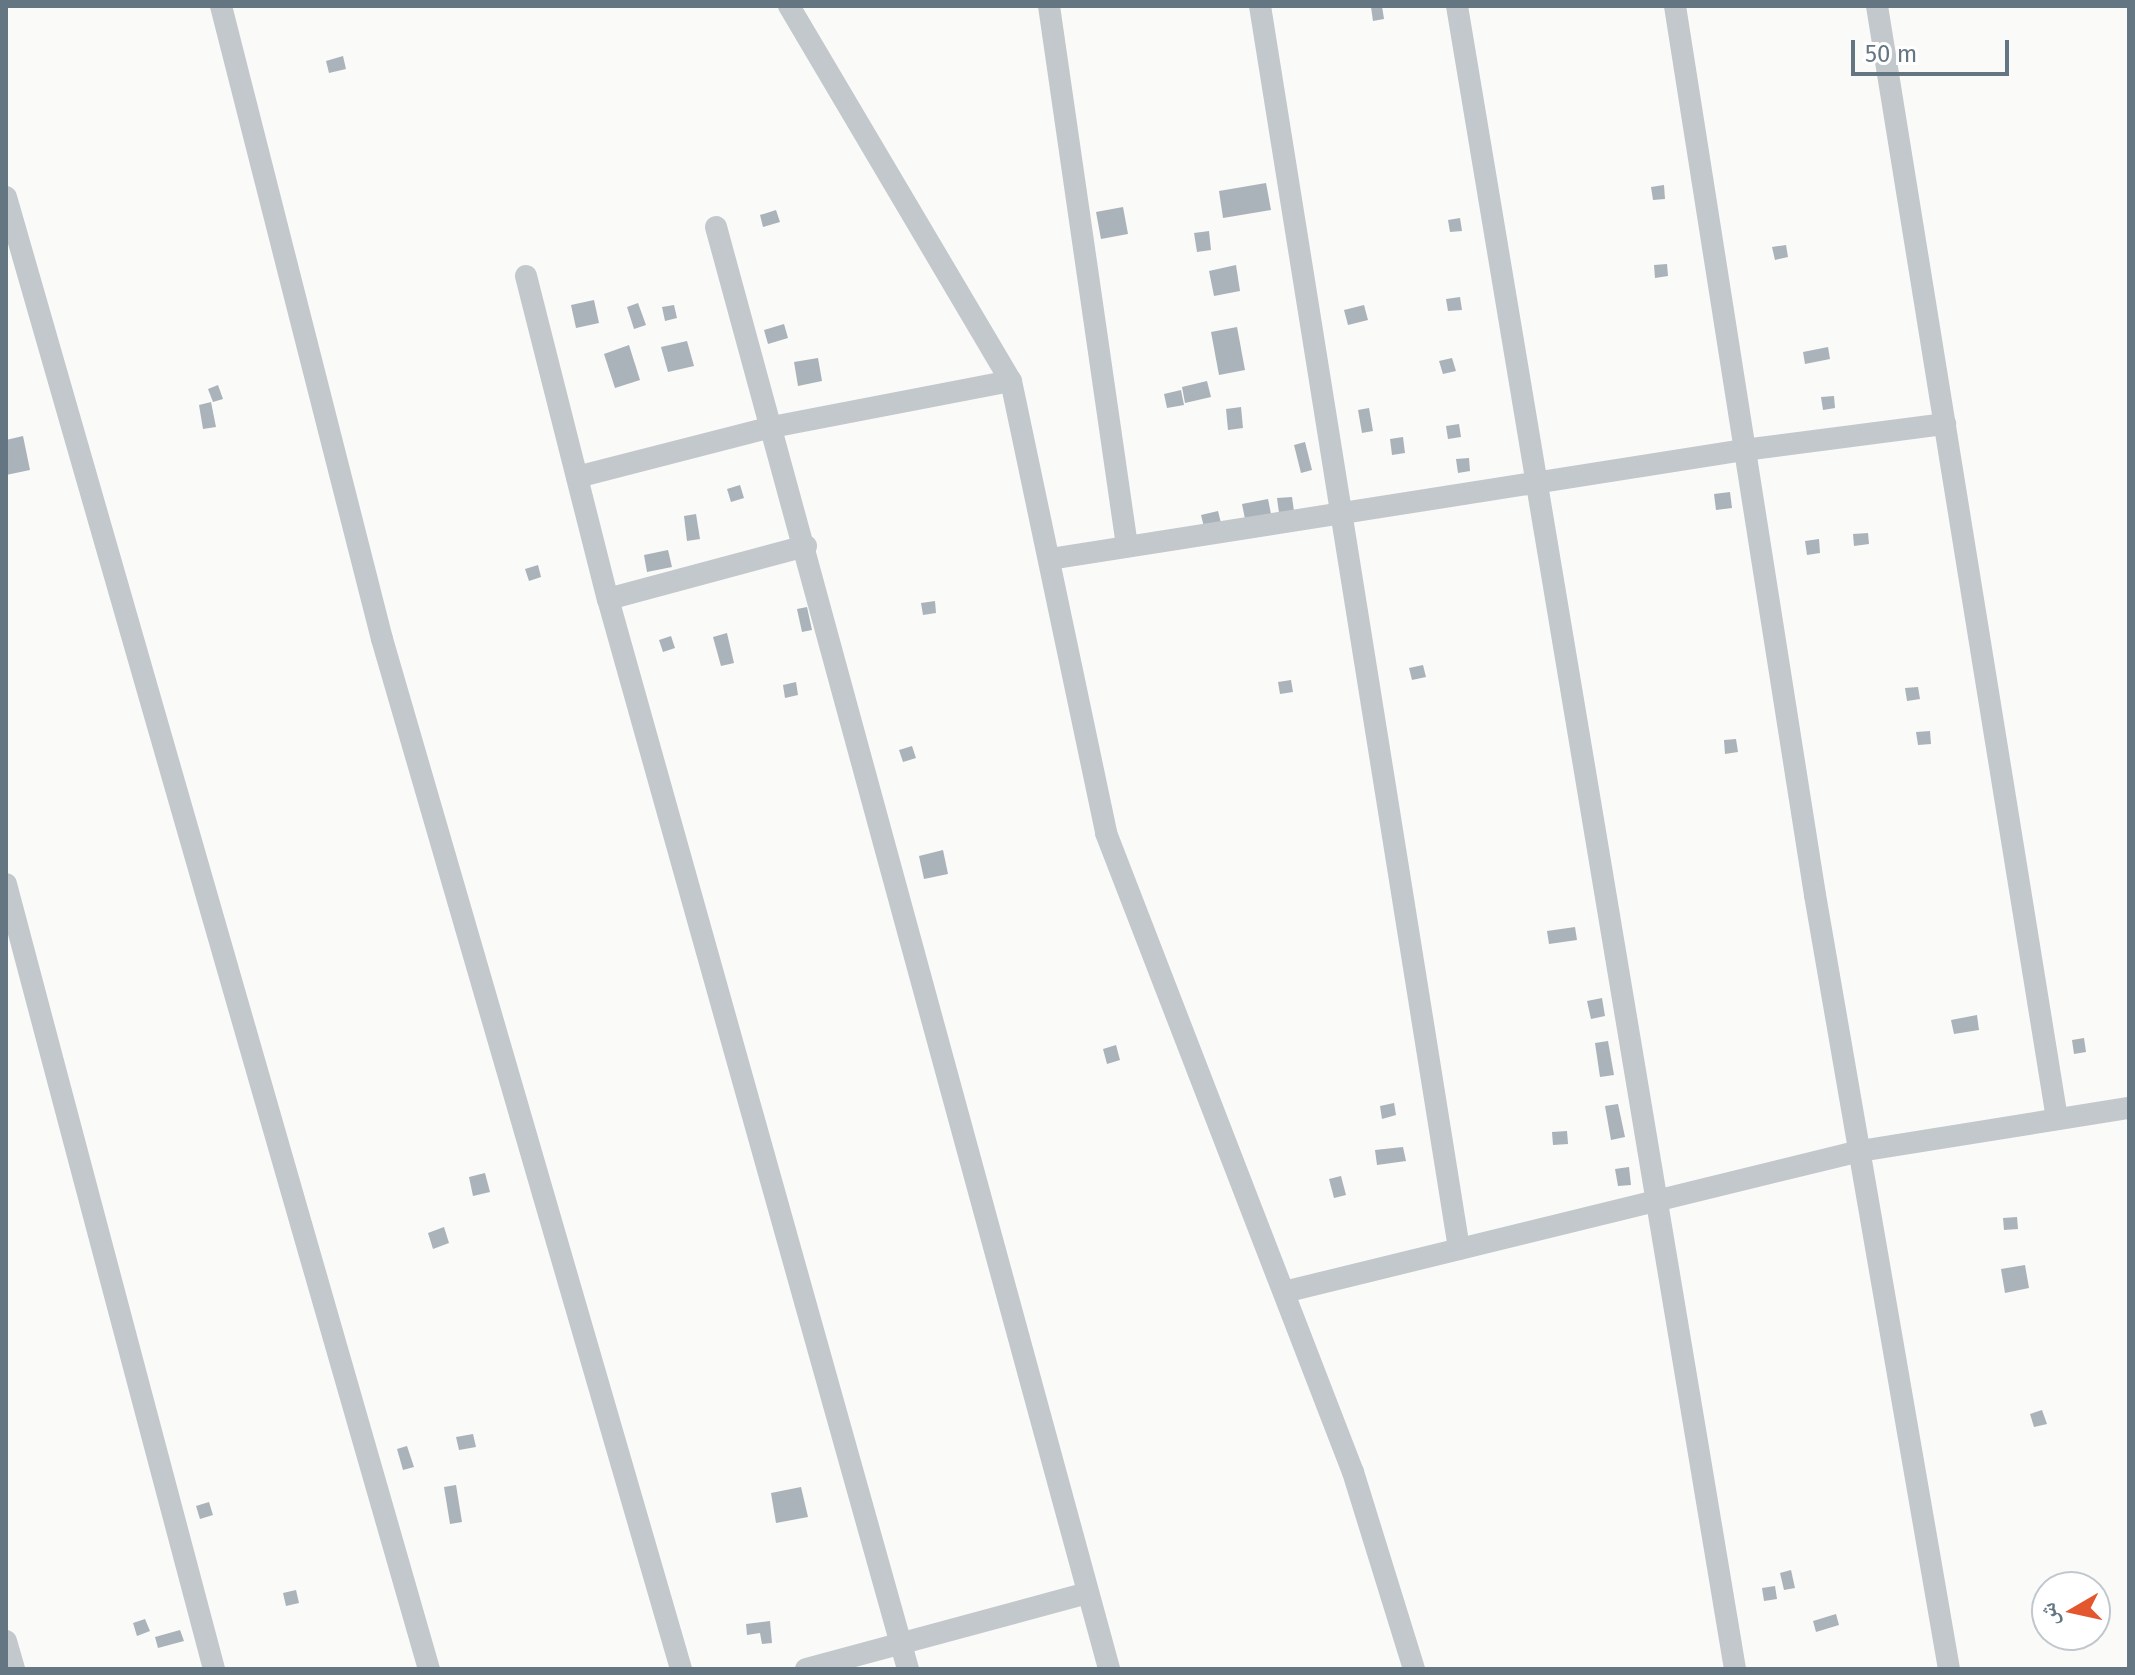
<!DOCTYPE html>
<meta charset="utf-8">
<style>
body{margin:0}
#map{position:relative;width:2135px;height:1675px;overflow:hidden;background:#fafaf8;font-family:"Fira Sans","Noto Naskh Arabic",sans-serif}
div>[style]{position:absolute}
.building>*{inset:0;background:#aab3b9}
.minor>*{height:22px;margin:-11px;padding:0 11px;transform-origin:11px;border-radius:11px;background:#c3c8cc}
span{translate:-50% -50%;white-space:nowrap;text-align:center;line-height:1.15;-webkit-text-stroke:8px #fff;paint-order:stroke}
.frame{position:absolute;inset:0;border:8px solid #657683;pointer-events:none}
.north{position:absolute;left:2031px;top:1571px;width:80px;height:80px;box-sizing:border-box;background:#fff;border:2px solid #c1c8cd;border-radius:50%;rotate:261deg;font-size:22px;font-weight:700;line-height:32px;text-align:center;color:#657683}
.north::after{content:'';display:block;margin:auto;width:28px;height:36px;background:#e4572e;clip-path:polygon(50% 0,100% 100%,50% 72%,0 100%)}
.scale{position:absolute;left:1851px;top:40px;width:158px;height:36px;box-sizing:border-box;border:4px solid #657683;border-top:0;padding-left:10px;font-size:24px;line-height:28px;white-space:nowrap;color:#657683;-webkit-text-stroke:6px #fff;paint-order:stroke}
</style>
<div id="map">
<div class="building">
<i style="clip-path:polygon(1382px 6px,1384px 19px,1373px 21px,1371px 7px)"></i>
<i style="clip-path:polygon(343px 56px,346px 69px,329px 73px,326px 61px)"></i>
<i style="clip-path:polygon(1266px 183px,1271px 210px,1223px 218px,1219px 191px)"></i>
<i style="clip-path:polygon(1664px 185px,1665px 199px,1653px 200px,1651px 187px)"></i>
<i style="clip-path:polygon(1123px 207px,1128px 234px,1101px 239px,1096px 212px)"></i>
<i style="clip-path:polygon(776px 210px,780px 222px,763px 227px,760px 215px)"></i>
<i style="clip-path:polygon(1460px 218px,1462px 231px,1450px 232px,1448px 220px)"></i>
<i style="clip-path:polygon(1209px 231px,1211px 250px,1197px 252px,1194px 233px)"></i>
<i style="clip-path:polygon(1786px 245px,1788px 257px,1775px 260px,1772px 247px)"></i>
<i style="clip-path:polygon(1667px 264px,1668px 276px,1655px 278px,1654px 265px)"></i>
<i style="clip-path:polygon(1236px 265px,1240px 291px,1214px 296px,1209px 271px)"></i>
<i style="clip-path:polygon(1460px 297px,1462px 310px,1448px 311px,1446px 299px)"></i>
<i style="clip-path:polygon(594px 300px,599px 323px,576px 328px,571px 305px)"></i>
<i style="clip-path:polygon(638px 303px,646px 325px,634px 329px,627px 307px)"></i>
<i style="clip-path:polygon(674px 305px,677px 318px,665px 321px,662px 307px)"></i>
<i style="clip-path:polygon(1364px 305px,1368px 320px,1348px 325px,1344px 310px)"></i>
<i style="clip-path:polygon(784px 324px,788px 338px,768px 344px,764px 330px)"></i>
<i style="clip-path:polygon(1237px 327px,1245px 370px,1219px 375px,1211px 332px)"></i>
<i style="clip-path:polygon(687px 341px,694px 366px,668px 372px,661px 347px)"></i>
<i style="clip-path:polygon(629px 345px,640px 380px,615px 388px,604px 354px)"></i>
<i style="clip-path:polygon(1828px 347px,1830px 359px,1805px 364px,1803px 352px)"></i>
<i style="clip-path:polygon(818px 358px,822px 381px,798px 386px,794px 362px)"></i>
<i style="clip-path:polygon(1452px 358px,1456px 371px,1443px 374px,1439px 361px)"></i>
<i style="clip-path:polygon(1207px 381px,1211px 397px,1185px 403px,1182px 387px)"></i>
<i style="clip-path:polygon(218px 385px,223px 399px,213px 402px,208px 389px)"></i>
<i style="clip-path:polygon(1181px 390px,1184px 405px,1167px 408px,1164px 394px)"></i>
<i style="clip-path:polygon(1834px 396px,1835px 408px,1823px 410px,1821px 397px)"></i>
<i style="clip-path:polygon(211px 402px,216px 427px,203px 429px,199px 405px)"></i>
<i style="clip-path:polygon(1241px 407px,1243px 428px,1228px 430px,1226px 409px)"></i>
<i style="clip-path:polygon(1369px 408px,1373px 431px,1362px 433px,1358px 410px)"></i>
<i style="clip-path:polygon(1459px 424px,1461px 437px,1448px 439px,1446px 426px)"></i>
<i style="clip-path:polygon(23px 436px,30px 470px,6px 475px,6px 440px)"></i>
<i style="clip-path:polygon(1403px 437px,1405px 453px,1392px 455px,1390px 439px)"></i>
<i style="clip-path:polygon(1305px 442px,1312px 470px,1301px 473px,1294px 445px)"></i>
<i style="clip-path:polygon(1469px 458px,1470px 471px,1458px 473px,1456px 459px)"></i>
<i style="clip-path:polygon(740px 485px,744px 498px,731px 502px,727px 489px)"></i>
<i style="clip-path:polygon(1730px 492px,1732px 508px,1716px 510px,1714px 494px)"></i>
<i style="clip-path:polygon(1292px 497px,1294px 511px,1279px 513px,1277px 498px)"></i>
<i style="clip-path:polygon(1268px 499px,1271px 514px,1245px 519px,1242px 504px)"></i>
<i style="clip-path:polygon(1218px 511px,1221px 523px,1204px 527px,1201px 515px)"></i>
<i style="clip-path:polygon(696px 514px,700px 539px,687px 541px,684px 516px)"></i>
<i style="clip-path:polygon(1868px 533px,1869px 544px,1854px 546px,1853px 534px)"></i>
<i style="clip-path:polygon(1819px 539px,1820px 553px,1807px 555px,1805px 541px)"></i>
<i style="clip-path:polygon(668px 550px,672px 567px,647px 572px,644px 555px)"></i>
<i style="clip-path:polygon(538px 565px,541px 577px,529px 581px,525px 569px)"></i>
<i style="clip-path:polygon(935px 601px,936px 613px,923px 615px,921px 603px)"></i>
<i style="clip-path:polygon(807px 607px,812px 630px,802px 632px,797px 609px)"></i>
<i style="clip-path:polygon(727px 633px,734px 663px,721px 666px,713px 637px)"></i>
<i style="clip-path:polygon(671px 636px,675px 648px,663px 652px,659px 640px)"></i>
<i style="clip-path:polygon(1423px 665px,1426px 677px,1412px 680px,1409px 668px)"></i>
<i style="clip-path:polygon(1291px 680px,1293px 692px,1280px 694px,1278px 682px)"></i>
<i style="clip-path:polygon(796px 682px,798px 695px,785px 698px,783px 685px)"></i>
<i style="clip-path:polygon(1918px 687px,1920px 699px,1907px 701px,1905px 688px)"></i>
<i style="clip-path:polygon(1930px 731px,1931px 744px,1918px 745px,1916px 732px)"></i>
<i style="clip-path:polygon(1736px 739px,1738px 752px,1725px 754px,1724px 740px)"></i>
<i style="clip-path:polygon(912px 746px,916px 758px,903px 762px,899px 750px)"></i>
<i style="clip-path:polygon(943px 850px,948px 874px,924px 879px,919px 856px)"></i>
<i style="clip-path:polygon(1575px 927px,1577px 940px,1549px 944px,1547px 931px)"></i>
<i style="clip-path:polygon(1602px 998px,1605px 1016px,1591px 1019px,1587px 1001px)"></i>
<i style="clip-path:polygon(1977px 1015px,1979px 1030px,1954px 1034px,1951px 1020px)"></i>
<i style="clip-path:polygon(2084px 1038px,2086px 1052px,2074px 1054px,2072px 1040px)"></i>
<i style="clip-path:polygon(1608px 1041px,1614px 1075px,1600px 1077px,1595px 1043px)"></i>
<i style="clip-path:polygon(1116px 1045px,1120px 1060px,1107px 1064px,1103px 1049px)"></i>
<i style="clip-path:polygon(1394px 1103px,1396px 1115px,1382px 1119px,1380px 1106px)"></i>
<i style="clip-path:polygon(1618px 1104px,1625px 1137px,1611px 1140px,1605px 1106px)"></i>
<i style="clip-path:polygon(1567px 1131px,1568px 1144px,1553px 1145px,1552px 1132px)"></i>
<i style="clip-path:polygon(1403px 1147px,1406px 1161px,1377px 1165px,1375px 1150px)"></i>
<i style="clip-path:polygon(1629px 1167px,1631px 1185px,1618px 1186px,1615px 1169px)"></i>
<i style="clip-path:polygon(485px 1173px,490px 1192px,473px 1196px,469px 1177px)"></i>
<i style="clip-path:polygon(1341px 1176px,1346px 1195px,1334px 1198px,1329px 1179px)"></i>
<i style="clip-path:polygon(2017px 1217px,2018px 1229px,2004px 1230px,2003px 1218px)"></i>
<i style="clip-path:polygon(444px 1227px,449px 1243px,433px 1249px,428px 1233px)"></i>
<i style="clip-path:polygon(2025px 1265px,2029px 1288px,2005px 1293px,2001px 1269px)"></i>
<i style="clip-path:polygon(2042px 1410px,2047px 1424px,2034px 1427px,2030px 1414px)"></i>
<i style="clip-path:polygon(473px 1434px,476px 1447px,459px 1450px,456px 1437px)"></i>
<i style="clip-path:polygon(407px 1446px,414px 1467px,403px 1470px,397px 1449px)"></i>
<i style="clip-path:polygon(456px 1485px,462px 1522px,450px 1524px,444px 1487px)"></i>
<i style="clip-path:polygon(801px 1487px,808px 1517px,776px 1523px,771px 1493px)"></i>
<i style="clip-path:polygon(209px 1502px,213px 1515px,200px 1519px,196px 1506px)"></i>
<i style="clip-path:polygon(1791px 1570px,1795px 1588px,1784px 1590px,1780px 1573px)"></i>
<i style="clip-path:polygon(1775px 1586px,1777px 1599px,1764px 1601px,1762px 1588px)"></i>
<i style="clip-path:polygon(296px 1590px,299px 1603px,286px 1606px,283px 1593px)"></i>
<i style="clip-path:polygon(1836px 1614px,1839px 1625px,1816px 1632px,1813px 1621px)"></i>
<i style="clip-path:polygon(145px 1619px,150px 1631px,137px 1636px,133px 1623px)"></i>
<i style="clip-path:polygon(770px 1621px,772px 1643px,762px 1644px,760px 1633px,747px 1635px,746px 1624px)"></i>
<i style="clip-path:polygon(180px 1630px,184px 1641px,158px 1648px,155px 1637px)"></i>
</div>
<div class="minor">
<i style="left:221px;top:6px;width:653px;rotate:75.73deg"></i>
<i style="left:382px;top:639px;width:1073px;rotate:73.81deg"></i>
<i style="left:789px;top:6px;width:436px;rotate:59.4deg"></i>
<i style="left:1011px;top:381px;width:462px;rotate:78.1deg"></i>
<i style="left:1106px;top:833px;width:685px;rotate:68.87deg"></i>
<i style="left:1353px;top:1472px;width:206px;rotate:72.8deg"></i>
<i style="left:1049px;top:6px;width:546px;rotate:81.78deg"></i>
<i style="left:1260px;top:6px;width:1259px;rotate:80.9deg"></i>
<i style="left:1457px;top:6px;width:1686px;rotate:80.51deg"></i>
<i style="left:1675px;top:6px;width:900px;rotate:81.05deg"></i>
<i style="left:1815px;top:895px;width:786px;rotate:80.18deg"></i>
<i style="left:1877px;top:6px;width:1127px;rotate:80.81deg"></i>
<i style="left:6px;top:197px;width:1532px;rotate:73.97deg"></i>
<i style="left:716px;top:227px;width:1495px;rotate:74.75deg"></i>
<i style="left:526px;top:276px;width:333px;rotate:75.8deg"></i>
<i style="left:608px;top:599px;width:1111px;rotate:74.34deg"></i>
<i style="left:577px;top:477px;width:201px;rotate:-14.4deg"></i>
<i style="left:772px;top:427px;width:243px;rotate:-10.9deg"></i>
<i style="left:1050px;top:559px;width:703px;rotate:-8.93deg"></i>
<i style="left:1744px;top:450px;width:203px;rotate:-7.4deg"></i>
<i style="left:608px;top:599px;width:205px;rotate:-15deg"></i>
<i style="left:6px;top:884px;width:812px;rotate:75.16deg"></i>
<i style="left:1284px;top:1292px;width:593px;rotate:-13.76deg"></i>
<i style="left:1860px;top:1151px;width:272px;rotate:-9.1deg"></i>
<i style="left:6px;top:1641px;width:29px;rotate:74deg"></i>
<i style="left:806px;top:1669px;width:291px;rotate:-15.1deg"></i>
</div>
<div class="frame"></div>
<div class="north">ش</div>
<div class="scale">50 m</div>
</div>
